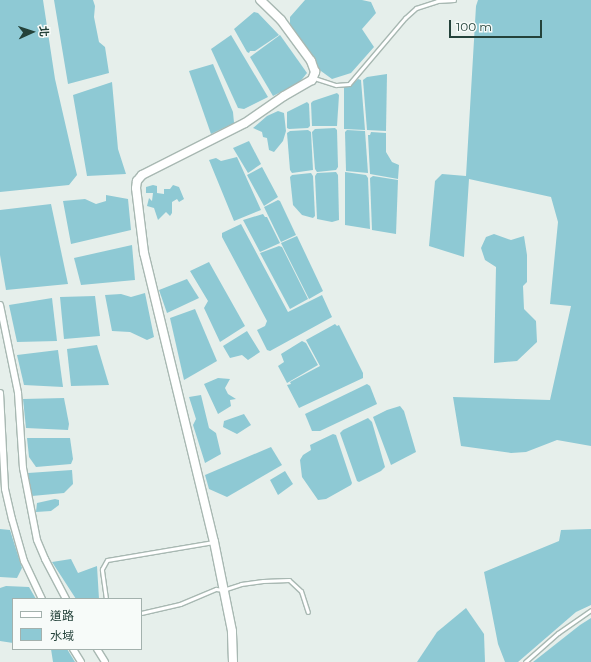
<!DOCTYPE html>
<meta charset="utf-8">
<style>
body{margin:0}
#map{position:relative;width:591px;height:662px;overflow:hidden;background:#e6efeb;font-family:Montserrat,"Noto Sans TC",sans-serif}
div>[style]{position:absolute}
.water>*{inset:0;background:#8ec9d4}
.roads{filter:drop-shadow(1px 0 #a8b8b2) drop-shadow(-1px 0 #a8b8b2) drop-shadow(0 1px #a8b8b2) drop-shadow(0 -1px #a8b8b2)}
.service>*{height:3px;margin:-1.5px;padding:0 1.5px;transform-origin:1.5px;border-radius:1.5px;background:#fff}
.minor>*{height:6px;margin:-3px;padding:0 3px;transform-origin:3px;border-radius:3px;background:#fff}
.tertiary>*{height:8px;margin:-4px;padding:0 4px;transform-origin:4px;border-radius:4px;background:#fff}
span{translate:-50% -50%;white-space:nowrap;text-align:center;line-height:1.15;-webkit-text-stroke:3px #f7fbf9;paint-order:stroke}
.legend{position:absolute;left:12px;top:598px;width:130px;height:52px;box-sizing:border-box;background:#f7fbf9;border:1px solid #a3b1ad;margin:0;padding:5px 7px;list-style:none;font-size:12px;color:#24423a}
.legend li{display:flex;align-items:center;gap:8px;height:20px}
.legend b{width:20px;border:1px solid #a3b1ad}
.north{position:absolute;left:12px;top:12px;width:40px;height:40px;-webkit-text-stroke:3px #f7fbf9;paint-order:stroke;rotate:87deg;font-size:11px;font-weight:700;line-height:16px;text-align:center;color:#24423a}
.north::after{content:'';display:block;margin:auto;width:14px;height:18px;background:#24423a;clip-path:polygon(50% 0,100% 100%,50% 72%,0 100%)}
.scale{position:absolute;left:449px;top:20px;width:93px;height:18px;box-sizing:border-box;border:2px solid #24423a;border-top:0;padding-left:5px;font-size:12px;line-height:14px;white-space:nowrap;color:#24423a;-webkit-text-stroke:3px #f7fbf9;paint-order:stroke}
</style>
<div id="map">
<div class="water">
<i style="clip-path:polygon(0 0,43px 0,55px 79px,77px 175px,69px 185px,0 192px)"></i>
<i style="clip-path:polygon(54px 0,93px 0,95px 6px,94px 17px,99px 42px,105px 47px,109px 73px,68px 84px)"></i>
<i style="clip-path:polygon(305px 0,362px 0,371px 2px,376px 13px,362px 29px,374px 47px,351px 73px,332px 79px,314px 66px,290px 24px,290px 17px)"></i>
<i style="clip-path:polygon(478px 0,591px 0,591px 446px,557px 440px,526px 452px,511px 453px,461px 446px,453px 397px,550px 400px,571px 306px,550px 304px,558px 222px,551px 197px,469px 179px,464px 257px,429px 246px,435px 181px,442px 174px,466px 176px,476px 6px)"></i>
<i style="clip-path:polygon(254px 12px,258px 13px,279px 35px,255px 51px,250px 51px,249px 53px,247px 52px,234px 29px)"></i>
<i style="clip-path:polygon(231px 35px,268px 97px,244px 109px,238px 108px,211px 49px)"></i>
<i style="clip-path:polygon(280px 35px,307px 73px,299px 83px,273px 96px,250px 57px)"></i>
<i style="clip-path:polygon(213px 64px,233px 112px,234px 123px,211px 134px,189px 71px)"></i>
<i style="clip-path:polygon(387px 74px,386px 131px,367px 130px,363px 80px,367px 77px)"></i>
<i style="clip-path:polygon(358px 79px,361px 80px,365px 130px,344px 129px,344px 87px,353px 82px,354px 83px)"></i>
<i style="clip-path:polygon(112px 82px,118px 149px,126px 174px,87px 176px,73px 95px)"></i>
<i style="clip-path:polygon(337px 93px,339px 95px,337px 126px,312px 126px,311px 103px,313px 101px)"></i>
<i style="clip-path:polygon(307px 102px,309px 104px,310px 126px,308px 128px,289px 129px,287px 128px,287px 112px)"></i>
<i style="clip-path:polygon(278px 111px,284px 113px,286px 131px,283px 141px,274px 152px,269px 150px,267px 138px,263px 137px,262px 132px,253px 128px,267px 116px)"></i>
<i style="clip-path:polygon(335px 128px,337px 130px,338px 167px,336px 170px,317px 172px,315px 169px,312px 132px,315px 129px)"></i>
<i style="clip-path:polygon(308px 130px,311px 132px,313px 170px,292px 173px,290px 170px,287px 133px,290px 131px)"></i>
<i style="clip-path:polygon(347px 130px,365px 131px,368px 173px,346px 171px,345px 132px)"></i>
<i style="clip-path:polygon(371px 132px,386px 133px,386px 152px,392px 162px,399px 165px,398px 179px,370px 174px,368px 135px,370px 135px)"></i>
<i style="clip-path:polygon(249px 141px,261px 164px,248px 173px,233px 148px)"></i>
<i style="clip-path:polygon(237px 157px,261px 210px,234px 221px,209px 160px,216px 158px,221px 161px)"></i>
<i style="clip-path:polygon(262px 167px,278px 197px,264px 206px,247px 175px)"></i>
<i style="clip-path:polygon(336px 172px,338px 175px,339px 220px,332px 222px,317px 219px,315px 176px,317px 173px)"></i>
<i style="clip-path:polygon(345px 172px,366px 175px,368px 178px,370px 229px,345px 225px)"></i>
<i style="clip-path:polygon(311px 173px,313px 176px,315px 216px,313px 218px,302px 215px,293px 205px,290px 177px,292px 175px)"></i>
<i style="clip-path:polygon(373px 176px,398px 180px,396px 234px,372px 230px,370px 178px)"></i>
<i style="clip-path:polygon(153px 185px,157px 186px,157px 193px,164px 194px,164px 189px,170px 189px,173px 185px,179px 187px,184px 199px,179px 202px,177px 199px,172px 202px,172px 213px,170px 216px,166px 212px,158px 220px,154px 208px,147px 206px,149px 198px,152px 201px,153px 193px,146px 193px,146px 187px)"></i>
<i style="clip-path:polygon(106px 195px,128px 199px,131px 230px,71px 244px,63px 201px,85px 199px,96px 204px,106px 201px)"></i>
<i style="clip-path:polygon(278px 200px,280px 201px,296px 235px,281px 242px,264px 207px)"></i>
<i style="clip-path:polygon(51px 204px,68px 284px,6px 290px,0 255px,0 210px)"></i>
<i style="clip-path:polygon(263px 214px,265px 217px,267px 217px,280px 243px,260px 252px,243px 220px)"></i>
<i style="clip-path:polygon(241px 224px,288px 312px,322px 295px,332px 317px,270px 351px,267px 350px,257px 330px,265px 326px,267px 321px,222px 237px,222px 233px)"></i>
<i style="clip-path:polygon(494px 234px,511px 240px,524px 236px,527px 255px,527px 282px,523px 286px,524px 309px,536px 321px,537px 342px,517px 361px,494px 363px,496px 267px,485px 260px,481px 248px,486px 237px)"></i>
<i style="clip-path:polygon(297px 236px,323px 291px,309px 299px,281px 243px)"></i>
<i style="clip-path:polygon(132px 245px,135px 280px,81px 285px,74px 258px)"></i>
<i style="clip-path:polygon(279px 246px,282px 247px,308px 299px,290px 309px,260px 253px)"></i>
<i style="clip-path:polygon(209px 262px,245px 326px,220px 342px,204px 308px,208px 301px,190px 271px)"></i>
<i style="clip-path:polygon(187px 279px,199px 298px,167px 313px,159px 290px)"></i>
<i style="clip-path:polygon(145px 293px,154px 337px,147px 340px,130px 332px,112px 331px,105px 295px,121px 294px,131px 297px)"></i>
<i style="clip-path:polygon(95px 296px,100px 336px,64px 339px,60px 297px)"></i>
<i style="clip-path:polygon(52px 298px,57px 341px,17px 342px,9px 305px)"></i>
<i style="clip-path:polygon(195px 309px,217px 361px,184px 380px,170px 318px)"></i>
<i style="clip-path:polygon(335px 324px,337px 326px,339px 325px,363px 373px,363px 378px,299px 408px,287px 385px,291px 384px,290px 382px,320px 366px,306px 340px)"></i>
<i style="clip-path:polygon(247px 331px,260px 352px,248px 360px,242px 355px,230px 358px,223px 346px)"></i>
<i style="clip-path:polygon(302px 341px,306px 343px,318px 365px,287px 383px,278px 366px,284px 362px,281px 354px)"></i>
<i style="clip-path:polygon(97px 345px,109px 385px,71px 386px,67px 349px)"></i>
<i style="clip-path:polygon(58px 350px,63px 387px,24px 385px,17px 355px)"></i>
<i style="clip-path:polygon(218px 378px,230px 379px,225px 388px,228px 394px,236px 399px,230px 400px,231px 406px,218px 414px,204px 384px)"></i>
<i style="clip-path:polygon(367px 384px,370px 386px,377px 404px,320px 431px,312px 431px,305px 414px)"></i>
<i style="clip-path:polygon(201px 395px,209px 428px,216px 433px,221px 454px,205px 463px,193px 425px,196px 419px,189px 397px)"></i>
<i style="clip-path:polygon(64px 398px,69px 424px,68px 430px,26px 428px,23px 399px)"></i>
<i style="clip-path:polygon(400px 406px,404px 411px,416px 452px,391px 465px,373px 417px,387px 410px)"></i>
<i style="clip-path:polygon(244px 414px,251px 425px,237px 434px,223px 427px,224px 421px)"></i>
<i style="clip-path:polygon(368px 418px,372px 422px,385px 467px,381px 471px,359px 482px,357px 481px,340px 433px,343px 430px)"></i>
<i style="clip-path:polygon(333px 434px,336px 435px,352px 483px,351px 485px,326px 499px,318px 500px,302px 477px,300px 460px,303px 455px,311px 450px,310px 445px)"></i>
<i style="clip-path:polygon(27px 438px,70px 438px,73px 459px,71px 464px,36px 467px,29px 457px)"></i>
<i style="clip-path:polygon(271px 447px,282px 465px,227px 497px,209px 489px,205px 475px)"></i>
<i style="clip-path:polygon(72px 470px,73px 484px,64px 493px,32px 496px,28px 473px)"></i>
<i style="clip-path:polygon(285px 471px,293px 484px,278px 495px,270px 480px)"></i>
<i style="clip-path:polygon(55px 499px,59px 500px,59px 505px,51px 511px,36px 512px,37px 503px)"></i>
<i style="clip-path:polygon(0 529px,10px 530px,22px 568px,17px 578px,0 577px)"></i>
<i style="clip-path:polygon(591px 529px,591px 605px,576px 612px,518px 662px,505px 662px,498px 644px,484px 572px,559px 541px,561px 530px)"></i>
<i style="clip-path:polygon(71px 559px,78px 573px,97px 566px,99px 599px,76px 599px,52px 562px)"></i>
<i style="clip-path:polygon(6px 586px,29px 587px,36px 599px,13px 599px,13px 643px,0 641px,0 588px)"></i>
<i style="clip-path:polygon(466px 608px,484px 634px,485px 662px,417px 662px,437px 632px)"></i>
<i style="clip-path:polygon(591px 618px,591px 662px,533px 662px,580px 625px)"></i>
<i style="clip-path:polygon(51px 649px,67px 649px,75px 662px,53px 662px)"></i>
</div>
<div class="roads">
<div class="service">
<i style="left:314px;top:78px;width:23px;rotate:18deg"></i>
<i style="left:336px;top:85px;width:13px;rotate:-4deg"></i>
<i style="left:349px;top:84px;width:87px;rotate:-49.7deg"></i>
<i style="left:405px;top:18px;width:15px;rotate:-42deg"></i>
<i style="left:416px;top:8px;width:22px;rotate:-18deg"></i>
<i style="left:437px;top:1px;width:17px;rotate:-3deg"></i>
<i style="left:106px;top:599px;width:30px;rotate:-98deg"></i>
<i style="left:102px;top:569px;width:10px;rotate:-61deg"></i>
<i style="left:107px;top:560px;width:108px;rotate:-9.6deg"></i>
<i style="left:141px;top:613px;width:40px;rotate:-13deg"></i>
<i style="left:180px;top:604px;width:39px;rotate:-23deg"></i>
<i style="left:216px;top:589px;width:7px;rotate:8deg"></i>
<i style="left:223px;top:590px;width:19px;rotate:-18deg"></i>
<i style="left:241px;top:584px;width:22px;rotate:-8deg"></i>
<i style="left:263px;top:581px;width:26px;rotate:-2deg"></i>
<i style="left:289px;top:580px;width:16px;rotate:43deg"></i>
<i style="left:301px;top:591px;width:22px;rotate:72deg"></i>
<i style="left:525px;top:662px;width:44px;rotate:-41.3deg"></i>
<i style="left:558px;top:633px;width:40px;rotate:-34.9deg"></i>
</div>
<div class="minor">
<i style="left:0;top:305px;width:90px;rotate:78.4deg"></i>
<i style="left:18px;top:393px;width:75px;rotate:86.2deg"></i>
<i style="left:23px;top:468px;width:73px;rotate:79deg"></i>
<i style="left:37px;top:540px;width:21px;rotate:67deg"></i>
<i style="left:45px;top:559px;width:45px;rotate:62.3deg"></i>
<i style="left:0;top:393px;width:96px;rotate:87deg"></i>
<i style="left:5px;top:489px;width:31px;rotate:77deg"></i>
<i style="left:12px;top:519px;width:44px;rotate:74.1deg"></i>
<i style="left:24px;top:561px;width:42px;rotate:64.7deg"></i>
<i style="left:73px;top:649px;width:15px;rotate:58deg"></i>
<i style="left:97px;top:649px;width:15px;rotate:58deg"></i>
</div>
<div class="tertiary">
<i style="left:233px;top:662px;width:31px;rotate:-92deg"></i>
<i style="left:232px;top:631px;width:91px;rotate:-101.4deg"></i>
<i style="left:214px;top:542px;width:297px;rotate:-103.6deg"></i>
<i style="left:144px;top:253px;width:65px;rotate:-97deg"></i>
<i style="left:136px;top:188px;width:7px;rotate:-82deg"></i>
<i style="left:137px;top:181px;width:8px;rotate:-50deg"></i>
<i style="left:142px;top:175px;width:115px;rotate:-26.8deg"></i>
<i style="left:245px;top:123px;width:47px;rotate:-34.7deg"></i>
<i style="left:284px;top:96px;width:32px;rotate:-30deg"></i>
<i style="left:312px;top:80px;width:9px;rotate:-69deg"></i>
<i style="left:315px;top:72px;width:12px;rotate:-110deg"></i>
<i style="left:311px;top:61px;width:51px;rotate:-126.2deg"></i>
<i style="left:281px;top:20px;width:29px;rotate:-136deg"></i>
</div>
</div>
<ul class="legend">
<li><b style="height:5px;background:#fff"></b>道路</li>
<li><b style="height:11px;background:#8ec9d4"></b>水域</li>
</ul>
<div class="north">北</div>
<div class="scale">100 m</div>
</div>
